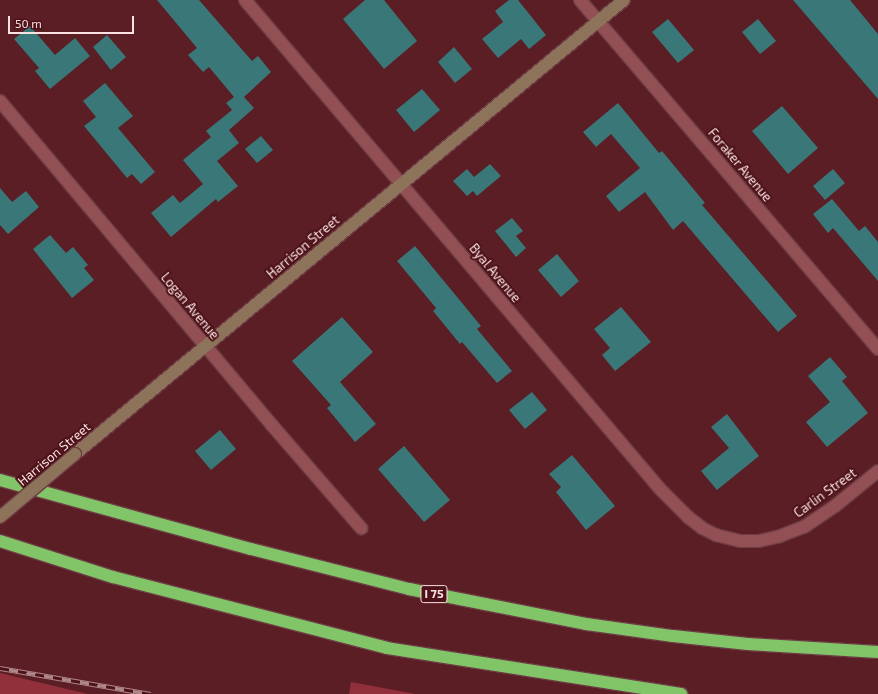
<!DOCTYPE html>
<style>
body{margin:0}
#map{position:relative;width:878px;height:694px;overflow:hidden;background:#5a1e24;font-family:"Exo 2",sans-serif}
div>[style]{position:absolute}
.green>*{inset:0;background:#912f3a}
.building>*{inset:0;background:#397779}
.roads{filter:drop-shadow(1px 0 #6e3c44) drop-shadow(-1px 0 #6e3c44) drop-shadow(0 1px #6e3c44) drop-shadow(0 -1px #6e3c44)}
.street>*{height:12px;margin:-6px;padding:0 6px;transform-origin:6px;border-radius:6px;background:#925054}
.secondary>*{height:12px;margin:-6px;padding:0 6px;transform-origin:6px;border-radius:6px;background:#8d735a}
.highway>*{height:12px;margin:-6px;padding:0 6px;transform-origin:6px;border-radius:6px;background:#82c568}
.rail>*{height:4.5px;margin-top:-2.25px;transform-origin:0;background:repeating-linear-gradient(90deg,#4e131a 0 9px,#b0878a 0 18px);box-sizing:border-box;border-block:1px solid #b0878a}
.bridges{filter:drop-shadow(1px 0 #6e3c44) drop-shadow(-1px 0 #6e3c44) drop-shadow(0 1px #6e3c44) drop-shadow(0 -1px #6e3c44)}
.secondary-bridge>*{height:12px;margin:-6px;padding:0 6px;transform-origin:6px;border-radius:6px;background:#8d735a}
span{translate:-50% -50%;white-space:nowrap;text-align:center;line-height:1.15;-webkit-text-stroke:4px #4e131a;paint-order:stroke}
.shield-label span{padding:1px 3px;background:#4e131a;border:1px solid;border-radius:3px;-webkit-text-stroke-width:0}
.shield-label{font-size:12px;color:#fae2e2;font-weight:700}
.street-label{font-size:13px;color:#fae2e2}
.scale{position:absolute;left:8px;top:16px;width:126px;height:18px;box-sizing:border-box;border:2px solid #fae2e2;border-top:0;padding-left:5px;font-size:12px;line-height:14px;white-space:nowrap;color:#fae2e2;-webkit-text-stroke:3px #4e131a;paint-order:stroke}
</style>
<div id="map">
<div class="green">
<i style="clip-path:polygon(0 673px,88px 694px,0 694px)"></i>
<i style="clip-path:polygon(351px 682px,416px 694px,349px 694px)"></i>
</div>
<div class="building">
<i style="clip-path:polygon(157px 0,199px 0,252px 61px,258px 56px,271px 72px,244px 97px,254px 108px,229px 130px,239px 143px,217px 161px,238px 186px,218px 202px,216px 199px,171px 237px,151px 213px,173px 195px,180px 203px,203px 184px,183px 160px,211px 137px,206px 131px,232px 110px,226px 103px,234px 97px,209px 67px,203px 72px,188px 55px,197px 48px)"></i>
<i style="clip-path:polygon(365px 0,384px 0,417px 41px,384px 69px,343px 19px)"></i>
<i style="clip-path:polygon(509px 0,518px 0,546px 35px,529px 49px,521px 39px,498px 58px,482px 39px,503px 22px,495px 11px)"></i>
<i style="clip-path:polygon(793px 0,850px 0,878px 34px,878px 99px)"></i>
<i style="clip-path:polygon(668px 19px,694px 50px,678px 63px,652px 32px)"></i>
<i style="clip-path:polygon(758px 19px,776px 41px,760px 54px,742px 32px)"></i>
<i style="clip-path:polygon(30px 26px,55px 55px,75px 38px,90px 56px,50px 89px,35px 71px,39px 68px,14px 39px)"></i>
<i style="clip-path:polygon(107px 35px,126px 57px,111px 70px,93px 47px)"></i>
<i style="clip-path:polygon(454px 47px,472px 69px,455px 83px,438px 62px)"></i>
<i style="clip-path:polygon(105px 83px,133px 116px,118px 128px,155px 172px,141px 184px,132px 174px,127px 178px,84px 126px,96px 117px,83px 101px)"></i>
<i style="clip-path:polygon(422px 89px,440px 110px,414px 132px,396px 110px)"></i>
<i style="clip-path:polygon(618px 103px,659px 153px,662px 151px,705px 203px,702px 205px,797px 316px,778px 332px,683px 221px,673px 230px,645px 192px,619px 212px,606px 196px,640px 168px,611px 134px,596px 147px,583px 132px)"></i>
<i style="clip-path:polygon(782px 106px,818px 148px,788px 174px,752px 131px)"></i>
<i style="clip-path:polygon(261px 136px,273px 150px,257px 163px,245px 149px)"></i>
<i style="clip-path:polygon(490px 164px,501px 176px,477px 196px,473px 191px,467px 196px,453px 181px,467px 169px,474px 177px)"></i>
<i style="clip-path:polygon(833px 169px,845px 183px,825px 200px,813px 186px)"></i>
<i style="clip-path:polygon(0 188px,12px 202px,26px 191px,39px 207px,8px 234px,0 225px)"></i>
<i style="clip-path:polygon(832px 199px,859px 231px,865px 226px,878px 242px,878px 281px,833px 228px,828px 233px,813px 214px)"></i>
<i style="clip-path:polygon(512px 218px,523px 231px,516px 236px,526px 248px,516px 257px,495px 231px)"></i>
<i style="clip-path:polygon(50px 235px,66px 253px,73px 247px,88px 265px,84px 268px,94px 280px,72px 298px,33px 249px)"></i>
<i style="clip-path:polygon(415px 246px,481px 326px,477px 329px,512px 371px,497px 383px,462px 342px,460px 344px,433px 311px,436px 308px,397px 261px)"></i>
<i style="clip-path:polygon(557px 254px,579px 281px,561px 297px,538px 270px)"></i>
<i style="clip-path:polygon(621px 307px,651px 342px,615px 371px,602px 355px,610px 348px,594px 329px)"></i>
<i style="clip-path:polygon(342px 317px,373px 352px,340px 382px,376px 424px,355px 442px,327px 408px,331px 405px,292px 361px)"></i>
<i style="clip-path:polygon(830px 357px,847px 377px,842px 381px,868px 413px,827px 447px,806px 422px,830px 402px,808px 376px)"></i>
<i style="clip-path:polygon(532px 392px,547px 410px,525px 429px,509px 410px)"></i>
<i style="clip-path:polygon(727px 414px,759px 456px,717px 490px,701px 471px,729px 448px,711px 427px)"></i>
<i style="clip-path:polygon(220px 430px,236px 449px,211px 470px,195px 451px)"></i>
<i style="clip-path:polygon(404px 446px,450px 500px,424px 522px,378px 469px)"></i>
<i style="clip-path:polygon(572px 455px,615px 506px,586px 530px,556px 492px,561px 487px,549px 474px)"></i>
</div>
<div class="roads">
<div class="street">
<i style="left:245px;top:0;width:641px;rotate:49.68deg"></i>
<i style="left:660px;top:489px;width:40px;rotate:45deg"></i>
<i style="left:688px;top:517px;width:18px;rotate:38deg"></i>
<i style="left:702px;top:528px;width:16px;rotate:27deg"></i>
<i style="left:716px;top:535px;width:25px;rotate:14deg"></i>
<i style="left:740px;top:541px;width:19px"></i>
<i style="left:759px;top:541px;width:22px;rotate:-13deg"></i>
<i style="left:780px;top:536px;width:26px;rotate:-21deg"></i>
<i style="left:804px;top:527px;width:37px;rotate:-34deg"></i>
<i style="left:835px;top:506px;width:55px;rotate:-39.1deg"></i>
<i style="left:580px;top:0;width:459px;rotate:49.5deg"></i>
<i style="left:0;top:101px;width:422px;rotate:50deg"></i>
<i style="left:271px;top:424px;width:138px;rotate:49.1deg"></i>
</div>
<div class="secondary">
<i style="left:75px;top:454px;width:712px;rotate:-39.59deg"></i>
</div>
<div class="highway">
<i style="left:0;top:480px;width:260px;rotate:15.4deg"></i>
<i style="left:251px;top:549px;width:163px;rotate:14.2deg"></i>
<i style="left:409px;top:589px;width:180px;rotate:11.2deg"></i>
<i style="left:586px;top:624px;width:88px;rotate:7.9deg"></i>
<i style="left:673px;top:636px;width:75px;rotate:6.1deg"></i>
<i style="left:748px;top:644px;width:130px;rotate:3.5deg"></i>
<i style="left:0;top:541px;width:119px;rotate:17.7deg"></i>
<i style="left:113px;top:577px;width:283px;rotate:14.5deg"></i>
<i style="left:387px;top:648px;width:298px;rotate:8.9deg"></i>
</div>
</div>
<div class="rail">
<i style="left:0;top:668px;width:153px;rotate:9.8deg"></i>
</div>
<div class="bridges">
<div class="secondary-bridge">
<i style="left:0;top:517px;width:98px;rotate:-40deg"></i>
</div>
</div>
<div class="shield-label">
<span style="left:434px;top:594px">I 75</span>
</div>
<div class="street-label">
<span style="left:740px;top:165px;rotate:50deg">Foraker Avenue</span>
<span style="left:303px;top:247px;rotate:-40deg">Harrison Street</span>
<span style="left:495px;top:273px;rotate:50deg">Byal Avenue</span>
<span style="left:190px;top:306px;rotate:50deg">Logan Avenue</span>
<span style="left:54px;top:454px;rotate:-40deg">Harrison Street</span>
<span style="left:825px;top:493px;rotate:-36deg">Carlin Street</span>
</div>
<div class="scale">50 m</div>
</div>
